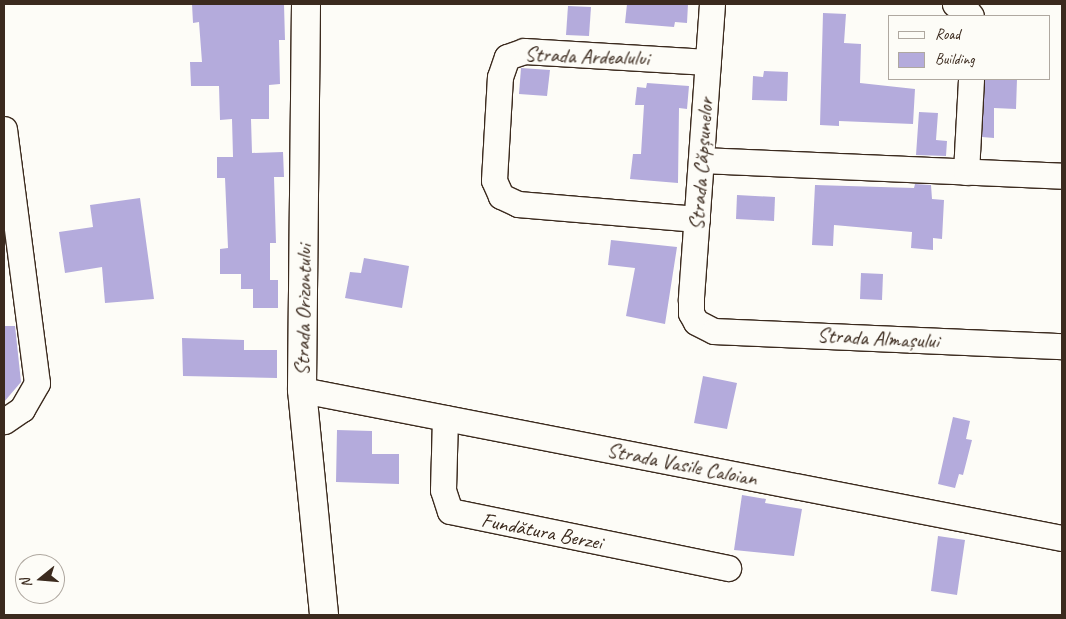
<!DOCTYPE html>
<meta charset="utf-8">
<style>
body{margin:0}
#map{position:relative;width:1066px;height:619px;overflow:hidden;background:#fdfcf7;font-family:Caveat,sans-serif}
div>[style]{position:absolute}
.building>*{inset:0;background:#b4abdc}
.roads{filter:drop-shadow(1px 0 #3b2a1e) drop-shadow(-1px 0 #3b2a1e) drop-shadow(0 1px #3b2a1e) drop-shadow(0 -1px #3b2a1e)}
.street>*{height:25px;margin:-12.5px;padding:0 12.5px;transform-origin:12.5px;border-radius:12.5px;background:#fdfcf7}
.secondary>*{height:28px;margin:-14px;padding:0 14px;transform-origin:14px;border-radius:14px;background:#fdfcf7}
span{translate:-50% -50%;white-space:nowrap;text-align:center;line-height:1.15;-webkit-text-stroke:4px #fdfcf7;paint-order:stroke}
.street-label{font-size:21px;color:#3b2a1e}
.frame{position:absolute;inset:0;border:5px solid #3b2a1e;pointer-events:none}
.legend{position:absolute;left:888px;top:15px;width:162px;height:65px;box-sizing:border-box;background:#fdfcf7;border:1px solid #afa8a0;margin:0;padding:6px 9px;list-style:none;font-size:15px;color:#3b2a1e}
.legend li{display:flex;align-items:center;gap:10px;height:25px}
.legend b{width:25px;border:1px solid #afa8a0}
.north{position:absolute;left:15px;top:554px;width:50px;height:50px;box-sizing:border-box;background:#fdfcf7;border:1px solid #afa8a0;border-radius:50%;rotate:253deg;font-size:14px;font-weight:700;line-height:20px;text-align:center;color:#3b2a1e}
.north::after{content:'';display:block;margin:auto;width:18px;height:22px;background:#3b2a1e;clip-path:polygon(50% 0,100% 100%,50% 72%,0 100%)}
</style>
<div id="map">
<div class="building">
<i style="clip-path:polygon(192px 4px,284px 4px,285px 40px,279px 40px,280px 84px,269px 85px,269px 119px,251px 119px,252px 153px,283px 152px,284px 177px,274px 177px,276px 243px,270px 243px,270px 280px,278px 280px,278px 308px,253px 308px,253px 289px,241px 289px,241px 274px,220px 274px,220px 249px,228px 248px,225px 178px,217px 178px,217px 157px,233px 157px,232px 119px,220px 120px,219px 86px,191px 86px,190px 62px,202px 62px,199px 22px,193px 23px)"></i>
<i style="clip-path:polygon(627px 4px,688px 4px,687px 23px,675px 22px,674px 27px,625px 23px)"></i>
<i style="clip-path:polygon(568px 6px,591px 7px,589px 36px,566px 35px)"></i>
<i style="clip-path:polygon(823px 13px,846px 14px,844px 43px,861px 44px,860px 83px,915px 89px,913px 124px,839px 121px,839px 126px,820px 125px)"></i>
<i style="clip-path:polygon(521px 68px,550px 70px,547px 96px,519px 94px)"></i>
<i style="clip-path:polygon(764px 71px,788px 72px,787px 101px,752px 100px,753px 76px,763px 77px)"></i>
<i style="clip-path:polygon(985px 79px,1017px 79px,1016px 109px,994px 108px,994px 138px,982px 137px)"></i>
<i style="clip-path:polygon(647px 83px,689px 86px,687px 109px,679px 108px,678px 183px,630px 179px,633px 154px,641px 154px,644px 105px,635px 105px,637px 87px,646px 88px)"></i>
<i style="clip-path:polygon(919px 112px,938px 113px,936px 140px,947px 141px,946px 156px,916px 155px)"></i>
<i style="clip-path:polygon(915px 184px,931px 185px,932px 199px,944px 200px,942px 239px,933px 238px,933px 250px,911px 248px,912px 232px,834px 225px,833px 246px,812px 245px,815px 185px,914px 188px)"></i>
<i style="clip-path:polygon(737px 195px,775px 197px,774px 221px,736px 219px)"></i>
<i style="clip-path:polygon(140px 198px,154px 299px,105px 303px,102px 267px,65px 273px,59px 232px,93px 227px,90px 205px)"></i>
<i style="clip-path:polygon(611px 240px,677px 247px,665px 324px,626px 316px,635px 268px,608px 265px)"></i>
<i style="clip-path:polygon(364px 258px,409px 266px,402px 308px,345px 298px,350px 272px,361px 273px)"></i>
<i style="clip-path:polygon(861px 273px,883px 274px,882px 300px,860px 299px)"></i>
<i style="clip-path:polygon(4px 326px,15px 326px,21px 382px,4px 402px)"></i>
<i style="clip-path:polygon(182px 338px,244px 340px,244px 350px,277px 350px,277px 378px,183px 376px)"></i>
<i style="clip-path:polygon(703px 376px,737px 383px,727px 429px,694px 423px)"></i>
<i style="clip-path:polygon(953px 417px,970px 421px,966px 439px,972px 440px,963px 475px,959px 474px,955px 488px,938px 484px)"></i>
<i style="clip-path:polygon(337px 430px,372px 431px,372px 454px,399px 454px,399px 484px,336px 482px)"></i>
<i style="clip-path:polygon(742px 495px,766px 499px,765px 503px,802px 509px,794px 556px,734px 550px)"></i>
<i style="clip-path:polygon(938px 536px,965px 540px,957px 595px,931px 591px)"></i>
</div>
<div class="roads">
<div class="street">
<i style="left:712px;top:4px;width:297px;rotate:94.1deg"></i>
<i style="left:691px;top:300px;width:13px;rotate:90deg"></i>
<i style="left:691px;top:313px;width:10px;rotate:61deg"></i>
<i style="left:696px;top:322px;width:20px;rotate:27deg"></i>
<i style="left:714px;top:331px;width:348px;rotate:2.5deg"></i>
<i style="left:955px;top:4px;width:9px;rotate:18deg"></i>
<i style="left:964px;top:7px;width:11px;rotate:52deg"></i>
<i style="left:4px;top:129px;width:256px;rotate:82.6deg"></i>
<i style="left:37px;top:383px;width:30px;rotate:120deg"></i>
<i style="left:22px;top:409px;width:22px;rotate:146deg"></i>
<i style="left:702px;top:160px;width:360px;rotate:2.5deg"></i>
<i style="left:966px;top:172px;width:93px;rotate:-86.9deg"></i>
<i style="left:697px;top:219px;width:180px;rotate:-175.2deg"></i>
<i style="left:518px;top:204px;width:19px;rotate:-155deg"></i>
<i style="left:501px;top:196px;width:17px;rotate:-114deg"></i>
<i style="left:494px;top:180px;width:103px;rotate:-86.7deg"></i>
<i style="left:500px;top:77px;width:21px;rotate:-71deg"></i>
<i style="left:507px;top:57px;width:18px;rotate:-19deg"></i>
<i style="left:524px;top:51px;width:184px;rotate:3.4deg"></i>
<i style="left:302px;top:390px;width:774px;rotate:11.02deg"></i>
<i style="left:445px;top:418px;width:72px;rotate:91.6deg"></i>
<i style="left:443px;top:490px;width:22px;rotate:72deg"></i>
<i style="left:450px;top:511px;width:284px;rotate:11.6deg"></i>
</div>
<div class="secondary">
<i style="left:306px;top:4px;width:386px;rotate:90.6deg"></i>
<i style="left:302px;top:390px;width:226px;rotate:84.4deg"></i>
</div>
</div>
<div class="street-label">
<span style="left:587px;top:56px;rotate:2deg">Strada Ardealului</span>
<span style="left:701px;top:164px;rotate:-86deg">Strada Căpșunelor</span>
<span style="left:303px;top:310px;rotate:-89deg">Strada Orizontului</span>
<span style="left:878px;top:338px;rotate:3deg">Strada Almașului</span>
<span style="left:682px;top:464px;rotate:11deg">Strada Vasile Caloian</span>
<span style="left:542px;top:531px;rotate:11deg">Fundătura Berzei</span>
</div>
<div class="frame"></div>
<ul class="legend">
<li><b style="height:6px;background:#fdfcf7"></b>Road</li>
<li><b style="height:14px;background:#b4abdc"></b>Building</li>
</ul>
<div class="north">N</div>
</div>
